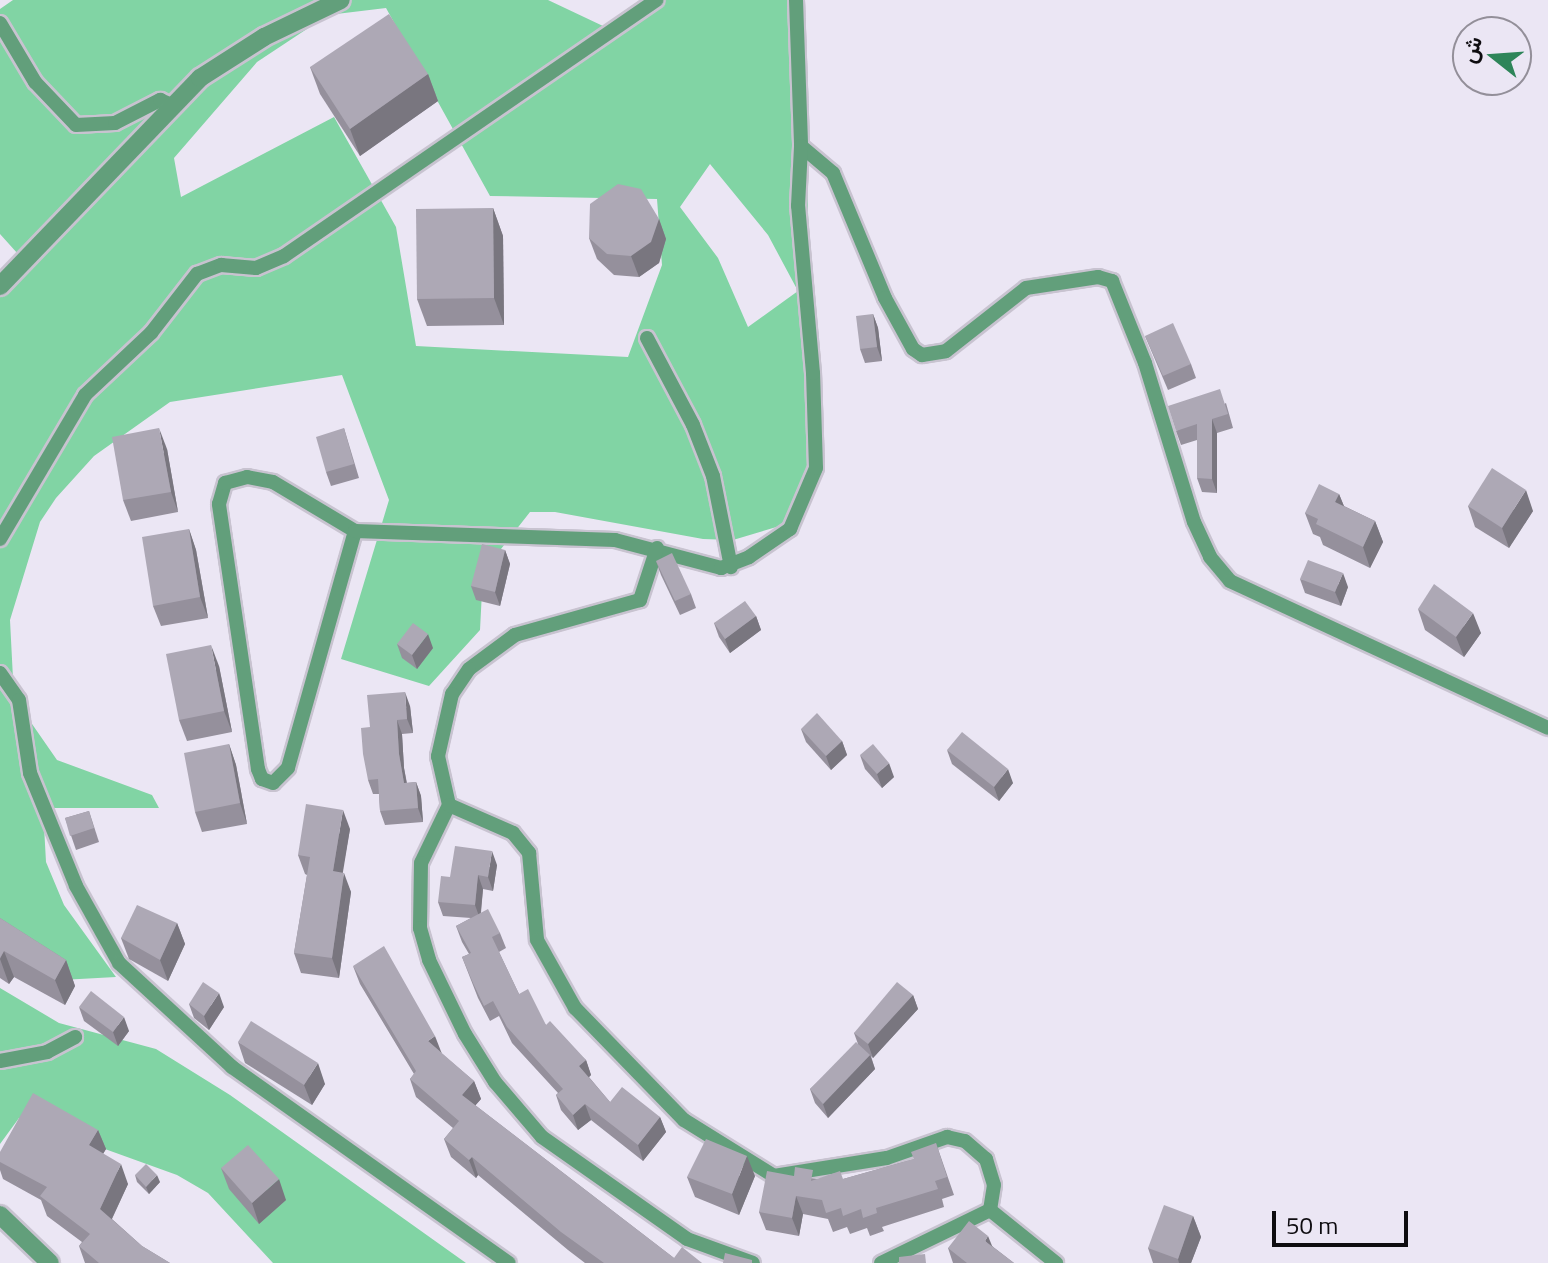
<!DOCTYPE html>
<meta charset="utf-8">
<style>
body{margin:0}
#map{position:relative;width:1548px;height:1263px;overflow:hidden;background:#ebe6f4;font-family:"Titillium Web",Vazirmatn,sans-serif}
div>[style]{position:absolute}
.green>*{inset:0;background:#81d4a4}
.roads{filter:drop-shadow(2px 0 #c8c3d0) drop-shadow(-2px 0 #c8c3d0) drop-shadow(0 2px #c8c3d0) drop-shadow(0 -2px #c8c3d0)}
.minor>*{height:14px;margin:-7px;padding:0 7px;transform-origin:7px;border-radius:7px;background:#629f7b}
.tertiary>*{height:18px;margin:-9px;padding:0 9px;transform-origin:9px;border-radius:9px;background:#629f7b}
.wall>*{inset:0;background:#95909c}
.shaded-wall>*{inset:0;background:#79767f}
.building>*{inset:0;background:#ada8b5}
span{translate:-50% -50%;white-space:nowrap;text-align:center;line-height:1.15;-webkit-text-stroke:8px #ebe6f4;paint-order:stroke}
.north{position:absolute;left:1452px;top:16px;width:80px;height:80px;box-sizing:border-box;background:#ebe6f4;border:2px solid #938f99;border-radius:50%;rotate:287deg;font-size:22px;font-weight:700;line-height:32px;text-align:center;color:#0e0c10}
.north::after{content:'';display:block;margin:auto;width:28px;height:36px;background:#2e8559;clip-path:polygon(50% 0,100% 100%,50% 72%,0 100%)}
.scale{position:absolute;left:1272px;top:1211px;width:136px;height:36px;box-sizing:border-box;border:4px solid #0e0c10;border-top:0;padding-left:10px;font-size:24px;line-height:28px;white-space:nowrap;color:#0e0c10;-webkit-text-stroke:6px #ebe6f4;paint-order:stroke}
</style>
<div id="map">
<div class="green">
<i style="clip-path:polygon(evenodd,13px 0,548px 0,603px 26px,640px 0,802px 0,815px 458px,790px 523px,733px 540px,703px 539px,555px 512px,530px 512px,483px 572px,480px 630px,429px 686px,341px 659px,389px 500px,342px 375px,170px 402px,94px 456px,56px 498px,40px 522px,10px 620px,14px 698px,57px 760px,152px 795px,159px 808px,43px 808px,46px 862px,64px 905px,116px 977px,61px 980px,0 939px,0 277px,18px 254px,0 234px,0 9px,13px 0,386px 8px,490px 196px,657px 199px,662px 265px,628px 357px,416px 346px,396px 227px,334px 117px,181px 197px,174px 158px,257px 62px,328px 15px,386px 8px,13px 0,710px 164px,768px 235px,798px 291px,748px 327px,718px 258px,680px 207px,710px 164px)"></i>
<i style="clip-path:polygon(0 988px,59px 1023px,156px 1049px,230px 1095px,466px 1263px,273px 1263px,208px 1193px,177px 1175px,19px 1118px,0 1144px)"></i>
</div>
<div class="roads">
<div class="minor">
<i style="left:796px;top:0;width:146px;rotate:88deg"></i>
<i style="left:801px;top:146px;width:42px;rotate:40.2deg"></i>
<i style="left:833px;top:173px;width:135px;rotate:67.4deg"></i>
<i style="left:885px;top:298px;width:58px;rotate:61.2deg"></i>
<i style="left:913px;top:349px;width:11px;rotate:34deg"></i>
<i style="left:922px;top:355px;width:24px;rotate:-9deg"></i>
<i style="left:946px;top:351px;width:102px;rotate:-38.2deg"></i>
<i style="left:1026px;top:288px;width:73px;rotate:-8.7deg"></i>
<i style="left:1098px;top:277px;width:15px;rotate:16deg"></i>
<i style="left:1112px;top:281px;width:88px;rotate:68.1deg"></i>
<i style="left:1145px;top:363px;width:166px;rotate:72.9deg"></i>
<i style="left:1194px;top:522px;width:38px;rotate:65deg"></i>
<i style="left:1210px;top:557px;width:31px;rotate:50deg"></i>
<i style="left:1230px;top:581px;width:350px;rotate:24.8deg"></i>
<i style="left:0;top:23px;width:69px;rotate:59.3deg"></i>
<i style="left:35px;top:82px;width:59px;rotate:46.4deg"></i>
<i style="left:76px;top:125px;width:39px;rotate:-3deg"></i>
<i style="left:115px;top:123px;width:51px;rotate:-27.1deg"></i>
<i style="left:160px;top:100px;width:13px;rotate:23deg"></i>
<i style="left:647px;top:338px;width:98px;rotate:62.1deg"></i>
<i style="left:693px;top:425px;width:55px;rotate:68.6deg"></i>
<i style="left:713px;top:476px;width:93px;rotate:78.8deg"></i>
<i style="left:247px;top:477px;width:26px;rotate:11deg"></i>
<i style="left:273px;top:482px;width:96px;rotate:30.9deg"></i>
<i style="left:355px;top:531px;width:246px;rotate:105.8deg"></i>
<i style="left:288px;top:768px;width:21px;rotate:135deg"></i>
<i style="left:273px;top:783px;width:12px;rotate:-160deg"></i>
<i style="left:262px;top:779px;width:11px;rotate:-112deg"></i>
<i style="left:258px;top:769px;width:268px;rotate:-98.4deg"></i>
<i style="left:219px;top:504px;width:22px;rotate:-74deg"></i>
<i style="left:225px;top:483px;width:23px;rotate:-15deg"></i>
<i style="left:355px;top:531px;width:260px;rotate:2deg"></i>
<i style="left:615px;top:540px;width:110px;rotate:14.8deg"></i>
<i style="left:721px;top:568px;width:30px;rotate:-21deg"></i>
<i style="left:749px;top:557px;width:50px;rotate:-34.3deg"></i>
<i style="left:790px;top:529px;width:66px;rotate:-66.9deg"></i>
<i style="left:816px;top:468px;width:95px;rotate:-91.8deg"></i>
<i style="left:813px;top:373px;width:168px;rotate:-95.1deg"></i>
<i style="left:798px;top:206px;width:60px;rotate:-87.1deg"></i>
<i style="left:0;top:539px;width:167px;rotate:-59.4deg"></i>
<i style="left:85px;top:395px;width:91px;rotate:-43.2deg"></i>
<i style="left:151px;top:333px;width:75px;rotate:-52.1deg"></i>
<i style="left:197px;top:274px;width:26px;rotate:-21deg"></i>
<i style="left:221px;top:265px;width:35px;rotate:5deg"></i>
<i style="left:256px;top:268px;width:30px;rotate:-23deg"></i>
<i style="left:284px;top:256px;width:452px;rotate:-34.5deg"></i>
<i style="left:657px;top:548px;width:55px;rotate:108.1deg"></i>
<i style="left:640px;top:600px;width:130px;rotate:164.4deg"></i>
<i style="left:515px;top:635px;width:57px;rotate:143.5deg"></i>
<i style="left:469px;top:669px;width:30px;rotate:124deg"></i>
<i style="left:452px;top:694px;width:64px;rotate:102.7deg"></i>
<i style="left:438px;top:756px;width:50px;rotate:77.3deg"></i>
<i style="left:449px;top:805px;width:64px;rotate:115.8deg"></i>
<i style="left:421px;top:863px;width:65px;rotate:90.9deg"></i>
<i style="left:420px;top:928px;width:33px;rotate:74deg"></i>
<i style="left:429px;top:960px;width:82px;rotate:64.1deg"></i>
<i style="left:465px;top:1034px;width:57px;rotate:58deg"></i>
<i style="left:495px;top:1082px;width:72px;rotate:49.5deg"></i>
<i style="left:542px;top:1137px;width:177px;rotate:35.1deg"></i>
<i style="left:687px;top:1239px;width:70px;rotate:20deg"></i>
<i style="left:0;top:673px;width:33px;rotate:55deg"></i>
<i style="left:19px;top:700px;width:74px;rotate:81.4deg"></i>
<i style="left:30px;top:773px;width:122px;rotate:67.8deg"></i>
<i style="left:76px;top:886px;width:88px;rotate:60.8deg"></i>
<i style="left:119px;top:963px;width:154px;rotate:42.6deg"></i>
<i style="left:232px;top:1067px;width:339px;rotate:35.3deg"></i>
<i style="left:449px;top:805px;width:70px;rotate:23.6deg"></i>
<i style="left:513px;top:833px;width:26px;rotate:51deg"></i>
<i style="left:529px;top:853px;width:87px;rotate:84.7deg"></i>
<i style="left:537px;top:940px;width:78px;rotate:60.8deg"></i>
<i style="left:575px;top:1008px;width:156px;rotate:45.8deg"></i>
<i style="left:684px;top:1120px;width:106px;rotate:31.9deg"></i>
<i style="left:774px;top:1176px;width:114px;rotate:-9.1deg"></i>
<i style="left:887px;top:1158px;width:64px;rotate:-19.3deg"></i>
<i style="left:947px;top:1137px;width:18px;rotate:13deg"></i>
<i style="left:965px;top:1141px;width:28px;rotate:41deg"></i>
<i style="left:986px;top:1159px;width:27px;rotate:73deg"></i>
<i style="left:994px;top:1185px;width:25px;rotate:99deg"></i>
<i style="left:0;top:1061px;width:48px;rotate:-10.8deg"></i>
<i style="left:47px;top:1052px;width:32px;rotate:-28deg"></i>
<i style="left:881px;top:1263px;width:121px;rotate:-25.9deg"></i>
<i style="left:990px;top:1210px;width:85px;rotate:38.8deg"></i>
</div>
<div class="tertiary">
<i style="left:0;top:286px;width:289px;rotate:-46.1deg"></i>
<i style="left:200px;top:78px;width:76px;rotate:-32.6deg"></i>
<i style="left:264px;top:37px;width:85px;rotate:-25.7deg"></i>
<i style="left:0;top:1215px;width:69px;rotate:43.8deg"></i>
</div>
</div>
<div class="wall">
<i style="clip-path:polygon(310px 67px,428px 74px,438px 101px,360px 156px,320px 94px)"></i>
<i style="clip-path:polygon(493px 208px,503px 236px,504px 325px,427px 326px,417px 299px)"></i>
<i style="clip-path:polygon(659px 219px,666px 239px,659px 263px,639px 277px,614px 275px,597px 259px,589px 238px)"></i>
<i style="clip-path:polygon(873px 314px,878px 328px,882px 361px,865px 363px,860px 349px)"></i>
<i style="clip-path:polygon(1145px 336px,1191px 364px,1196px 378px,1168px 390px)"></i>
<i style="clip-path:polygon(1226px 403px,1233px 428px,1217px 433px,1217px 493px,1202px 492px,1197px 478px,1197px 440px,1181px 445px,1176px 431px)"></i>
<i style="clip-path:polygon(344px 428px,359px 478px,331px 486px,326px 472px)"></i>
<i style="clip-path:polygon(167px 449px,178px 512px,131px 521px,123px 500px)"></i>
<i style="clip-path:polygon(1339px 494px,1344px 506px,1375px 521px,1383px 542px,1370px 568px,1323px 545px,1320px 537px,1313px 534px,1305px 513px)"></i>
<i style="clip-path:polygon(1468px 506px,1533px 511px,1509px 548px,1475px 527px)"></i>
<i style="clip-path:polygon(189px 529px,196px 550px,208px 618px,161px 626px,153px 606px)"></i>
<i style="clip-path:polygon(505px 550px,510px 564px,500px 606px,476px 600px,471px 586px)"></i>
<i style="clip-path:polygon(656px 561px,691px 594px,696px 608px,680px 615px,661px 575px)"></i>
<i style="clip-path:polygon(1300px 579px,1348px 587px,1341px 606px,1305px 593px)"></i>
<i style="clip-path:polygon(1418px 609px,1481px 633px,1464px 657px,1425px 630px)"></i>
<i style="clip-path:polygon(756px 616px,761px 630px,730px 653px,719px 637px,714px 623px)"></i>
<i style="clip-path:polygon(397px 644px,433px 648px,417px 669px,402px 658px)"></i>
<i style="clip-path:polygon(219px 666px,232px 732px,187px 741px,179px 720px)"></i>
<i style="clip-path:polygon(410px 706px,413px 733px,402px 734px,404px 768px,407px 783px,416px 782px,421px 796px,423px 822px,385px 825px,380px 811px,379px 794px,373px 794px,368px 780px,370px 727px)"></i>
<i style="clip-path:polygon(801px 729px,842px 741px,847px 755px,831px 770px,806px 742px)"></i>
<i style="clip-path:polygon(229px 744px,236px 765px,247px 824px,202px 832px,195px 812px)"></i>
<i style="clip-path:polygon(947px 750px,1013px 783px,999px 801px,952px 764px)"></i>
<i style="clip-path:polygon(860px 755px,894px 777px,882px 788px,865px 769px)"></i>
<i style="clip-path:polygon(89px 811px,99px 842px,76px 850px,65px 818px)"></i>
<i style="clip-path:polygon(350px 829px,342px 873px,351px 892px,339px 978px,301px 973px,294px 953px,307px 875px,305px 874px,298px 855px)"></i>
<i style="clip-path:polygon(497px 865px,493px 891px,483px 889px,481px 913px,500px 933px,506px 948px,499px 952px,519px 994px,546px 1025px,586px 1060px,591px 1075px,589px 1077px,610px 1102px,660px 1117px,666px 1132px,643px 1161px,591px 1120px,578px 1130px,561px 1110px,556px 1095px,558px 1093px,512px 1043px,499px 1016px,490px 1021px,478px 998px,462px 957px,469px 954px,462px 942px,456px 926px,471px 918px,443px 916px,438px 902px,450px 877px)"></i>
<i style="clip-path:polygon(0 918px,66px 960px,75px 986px,65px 1005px,14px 977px,9px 984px,0 978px)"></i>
<i style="clip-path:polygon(177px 923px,185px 944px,168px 981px,129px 959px,121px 938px)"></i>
<i style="clip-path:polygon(353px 966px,441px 1053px,474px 1081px,481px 1099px,475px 1105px,674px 1258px,702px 1263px,585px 1263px,568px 1250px,478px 1175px,476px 1178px,451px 1157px,444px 1139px,453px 1128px,416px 1097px,410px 1079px,414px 1074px,360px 984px)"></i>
<i style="clip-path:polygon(913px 995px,918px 1009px,873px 1058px,871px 1056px,875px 1069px,828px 1118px,815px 1103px,810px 1089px,858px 1044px,854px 1033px)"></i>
<i style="clip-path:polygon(189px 1004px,224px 1007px,209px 1030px,194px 1018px)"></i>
<i style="clip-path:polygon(79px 1007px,129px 1031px,118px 1046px,84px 1021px)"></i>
<i style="clip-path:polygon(238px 1042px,325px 1084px,312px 1105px,245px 1063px)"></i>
<i style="clip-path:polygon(98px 1130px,106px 1149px,103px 1154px,128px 1184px,112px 1219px,142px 1246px,170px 1263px,85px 1263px,79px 1246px,82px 1242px,47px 1216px,41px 1200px,3px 1179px,0 1170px,0 1152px)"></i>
<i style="clip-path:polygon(936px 1143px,954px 1195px,942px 1199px,944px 1207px,882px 1227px,884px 1231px,870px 1236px,867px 1228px,850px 1234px,847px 1227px,833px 1232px,828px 1219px,803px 1214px,799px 1236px,766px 1230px,759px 1212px,794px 1176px,816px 1179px,843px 1179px,914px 1159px)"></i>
<i style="clip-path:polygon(221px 1168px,286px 1200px,259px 1224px,229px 1189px)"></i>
<i style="clip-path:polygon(135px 1175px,160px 1182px,149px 1194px,137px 1182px)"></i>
<i style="clip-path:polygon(755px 1176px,739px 1215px,695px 1197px,687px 1177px)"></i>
<i style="clip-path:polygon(1193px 1216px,1201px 1237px,1191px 1263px,1153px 1263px,1148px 1248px)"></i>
<i style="clip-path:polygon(992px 1246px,1014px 1263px,953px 1263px,948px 1248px)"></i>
</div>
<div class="shaded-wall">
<i style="clip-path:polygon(428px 74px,438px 101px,360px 156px,350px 129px)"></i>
<i style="clip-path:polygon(493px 208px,503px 236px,504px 325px,494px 298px)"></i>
<i style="clip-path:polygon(659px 219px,666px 239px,659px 263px,639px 277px,631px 256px)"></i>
<i style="clip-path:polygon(873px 314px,878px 328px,882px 361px,877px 347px)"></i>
<i style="clip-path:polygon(1212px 419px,1217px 433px,1217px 493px,1212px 479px)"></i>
<i style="clip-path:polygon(159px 428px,167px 449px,178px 512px,171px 492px)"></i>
<i style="clip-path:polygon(1526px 490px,1533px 511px,1509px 548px,1502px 528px)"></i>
<i style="clip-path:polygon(1339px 494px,1347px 514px,1335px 502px)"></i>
<i style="clip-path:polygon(1375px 521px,1383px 542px,1370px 568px,1363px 547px)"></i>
<i style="clip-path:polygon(189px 529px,196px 550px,208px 618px,200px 597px)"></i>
<i style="clip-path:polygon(505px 550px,510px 564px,500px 606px,495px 592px)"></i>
<i style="clip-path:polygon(1343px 573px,1348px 587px,1341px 606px,1335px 592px)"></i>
<i style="clip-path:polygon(1473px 613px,1481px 633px,1464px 657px,1456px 637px)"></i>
<i style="clip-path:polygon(756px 616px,761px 630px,730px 653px,725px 639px)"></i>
<i style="clip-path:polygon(428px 634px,433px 648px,417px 669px,412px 655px)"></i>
<i style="clip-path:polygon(211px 645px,219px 666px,232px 732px,224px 711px)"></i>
<i style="clip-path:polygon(405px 692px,410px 706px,413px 733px,407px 719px)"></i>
<i style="clip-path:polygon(397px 720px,402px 734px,404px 768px,409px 797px,404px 783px,399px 754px)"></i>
<i style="clip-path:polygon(842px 741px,847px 755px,831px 770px,826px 756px)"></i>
<i style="clip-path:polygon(229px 744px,236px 765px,247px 824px,240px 803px)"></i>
<i style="clip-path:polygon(889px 763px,894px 777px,882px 788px,877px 774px)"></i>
<i style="clip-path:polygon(1008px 769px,1013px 783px,999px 801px,994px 787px)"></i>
<i style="clip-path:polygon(416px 782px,421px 796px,423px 822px,418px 808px)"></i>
<i style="clip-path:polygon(343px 810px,350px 829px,340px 890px,333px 871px)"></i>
<i style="clip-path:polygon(492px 851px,497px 865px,493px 891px,488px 877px)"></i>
<i style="clip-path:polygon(344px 873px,351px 892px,339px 978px,332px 958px)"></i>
<i style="clip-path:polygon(478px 875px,483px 889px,480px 919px,475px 905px)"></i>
<i style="clip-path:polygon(177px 923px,185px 944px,168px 981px,160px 960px)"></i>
<i style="clip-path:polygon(4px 951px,14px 977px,9px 984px,0 959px)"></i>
<i style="clip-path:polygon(66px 960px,75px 986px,65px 1005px,55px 980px)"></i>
<i style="clip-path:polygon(219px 993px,224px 1007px,209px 1030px,204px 1016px)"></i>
<i style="clip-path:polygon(913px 995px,918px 1009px,873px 1058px,868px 1044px)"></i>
<i style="clip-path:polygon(124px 1017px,129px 1031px,118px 1046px,113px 1032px)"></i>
<i style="clip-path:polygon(435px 1036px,442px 1054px,428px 1041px)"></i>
<i style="clip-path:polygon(870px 1055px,875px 1069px,828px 1118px,823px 1104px)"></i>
<i style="clip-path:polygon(586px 1060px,591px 1075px,585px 1081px,579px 1066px)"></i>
<i style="clip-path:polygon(318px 1063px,325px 1084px,312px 1105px,304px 1085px)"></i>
<i style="clip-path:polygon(474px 1081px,481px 1099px,469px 1113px,462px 1095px)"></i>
<i style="clip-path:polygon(585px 1104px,591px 1120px,578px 1130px,573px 1115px)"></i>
<i style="clip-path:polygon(660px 1117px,666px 1132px,643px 1161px,638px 1145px)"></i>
<i style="clip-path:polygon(98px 1130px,106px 1149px,96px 1165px,89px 1145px)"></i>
<i style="clip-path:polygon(747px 1156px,755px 1176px,739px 1215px,732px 1194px)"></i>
<i style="clip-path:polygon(472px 1157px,478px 1175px,476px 1178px,469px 1160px)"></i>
<i style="clip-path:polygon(121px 1164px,128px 1184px,107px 1229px,100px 1209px)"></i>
<i style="clip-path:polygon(157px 1175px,160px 1182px,149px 1194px,146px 1187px)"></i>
<i style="clip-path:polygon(279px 1179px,286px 1200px,259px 1224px,252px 1203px)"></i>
<i style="clip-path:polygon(796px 1196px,803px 1214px,799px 1236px,792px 1218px)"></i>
<i style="clip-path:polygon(1193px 1216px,1201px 1237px,1191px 1263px,1179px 1263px,1178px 1259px)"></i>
<i style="clip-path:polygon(988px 1236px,995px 1253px,985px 1241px)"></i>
</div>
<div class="building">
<i style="clip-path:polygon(389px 14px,428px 74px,350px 129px,310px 67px)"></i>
<i style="clip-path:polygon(618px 184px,641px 189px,659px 219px,651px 242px,631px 256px,607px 254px,589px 238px,590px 204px)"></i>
<i style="clip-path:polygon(493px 208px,494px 298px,417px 299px,416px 209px)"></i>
<i style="clip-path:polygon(873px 314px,877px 347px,860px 349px,856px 316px)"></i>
<i style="clip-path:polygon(1173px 323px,1191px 364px,1163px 376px,1145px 336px)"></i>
<i style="clip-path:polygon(1220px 389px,1228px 414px,1212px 419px,1212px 479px,1197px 478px,1197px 424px,1176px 431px,1168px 406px)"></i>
<i style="clip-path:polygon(159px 428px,171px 492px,123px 500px,112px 437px)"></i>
<i style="clip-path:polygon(344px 428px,354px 464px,326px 472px,316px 437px)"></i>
<i style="clip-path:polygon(1492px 468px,1526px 490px,1502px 528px,1468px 506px)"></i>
<i style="clip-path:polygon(1319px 484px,1339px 494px,1335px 502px,1375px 521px,1363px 547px,1316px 524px,1318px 519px,1305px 513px)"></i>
<i style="clip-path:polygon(189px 529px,200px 597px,153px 606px,142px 537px)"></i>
<i style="clip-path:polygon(482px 544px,505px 550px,495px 592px,471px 586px)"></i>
<i style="clip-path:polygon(672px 553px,691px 594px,675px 601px,656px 561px)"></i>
<i style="clip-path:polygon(1308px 560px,1343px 573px,1335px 592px,1300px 579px)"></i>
<i style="clip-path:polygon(1434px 584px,1473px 613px,1456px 637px,1418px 609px)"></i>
<i style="clip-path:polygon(745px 601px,756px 616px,725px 639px,714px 623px)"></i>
<i style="clip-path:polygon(413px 623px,428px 634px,412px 655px,397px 644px)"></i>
<i style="clip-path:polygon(211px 645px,224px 711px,179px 720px,166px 654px)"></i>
<i style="clip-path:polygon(405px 692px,407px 719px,397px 720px,399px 754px,404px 783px,416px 782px,418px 808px,380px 811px,378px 779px,368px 780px,363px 754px,361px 728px,370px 727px,367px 695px)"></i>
<i style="clip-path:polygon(817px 713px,842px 741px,826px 756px,801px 729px)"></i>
<i style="clip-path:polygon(962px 732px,1008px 769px,994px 787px,947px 750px)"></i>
<i style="clip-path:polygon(229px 744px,240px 803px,195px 812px,184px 753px)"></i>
<i style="clip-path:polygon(873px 744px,889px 763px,877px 774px,860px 755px)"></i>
<i style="clip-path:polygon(306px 804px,343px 810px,333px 871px,344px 873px,332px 958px,294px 953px,310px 857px,298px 855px)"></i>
<i style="clip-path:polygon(89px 811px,94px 828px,70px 836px,65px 818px)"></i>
<i style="clip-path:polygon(455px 846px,492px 851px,488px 877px,478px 875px,475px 905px,438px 902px,441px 876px,450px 877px)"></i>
<i style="clip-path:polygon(137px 905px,177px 923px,160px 960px,121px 938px)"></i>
<i style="clip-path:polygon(488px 909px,500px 933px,492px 937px,519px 994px,528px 989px,546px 1025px,550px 1021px,586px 1060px,579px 1066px,610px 1102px,622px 1087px,660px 1117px,638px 1145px,585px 1104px,573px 1115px,556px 1095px,563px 1089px,507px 1027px,493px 1001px,484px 1006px,473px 983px,462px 957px,471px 953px,456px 926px)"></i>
<i style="clip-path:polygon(0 918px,66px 960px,55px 980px,4px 951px,0 958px)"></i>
<i style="clip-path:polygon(384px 946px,435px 1036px,428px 1041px,474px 1081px,462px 1095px,674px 1258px,682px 1247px,702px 1263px,604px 1263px,561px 1232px,472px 1157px,469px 1160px,444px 1139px,459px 1121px,410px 1079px,416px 1071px,353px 966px)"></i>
<i style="clip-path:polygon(203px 982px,219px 993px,204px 1016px,189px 1004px)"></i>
<i style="clip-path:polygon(897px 982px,913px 995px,868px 1044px,854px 1033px)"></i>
<i style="clip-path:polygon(91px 991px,124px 1017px,113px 1032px,79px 1007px)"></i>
<i style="clip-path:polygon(251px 1021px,318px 1063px,304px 1085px,238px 1042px)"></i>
<i style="clip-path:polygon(856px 1042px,870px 1055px,823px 1104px,810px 1089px)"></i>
<i style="clip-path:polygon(33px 1093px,98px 1130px,89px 1145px,121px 1164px,100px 1209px,142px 1246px,170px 1263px,99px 1263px,79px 1246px,90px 1234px,40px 1196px,47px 1187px,0 1162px,0 1152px)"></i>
<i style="clip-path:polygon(706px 1139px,747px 1156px,732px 1194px,687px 1177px)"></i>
<i style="clip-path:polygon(936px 1143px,947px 1177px,935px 1181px,938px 1189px,876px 1208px,877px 1213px,863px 1218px,861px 1209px,843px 1216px,841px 1208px,826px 1213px,822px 1200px,796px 1196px,792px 1218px,759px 1212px,767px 1171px,794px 1176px,795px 1167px,813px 1170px,811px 1181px,840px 1171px,843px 1179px,914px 1159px,911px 1152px)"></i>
<i style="clip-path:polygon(248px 1145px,279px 1179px,252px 1203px,221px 1168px)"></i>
<i style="clip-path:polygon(146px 1164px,157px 1175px,146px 1187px,135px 1175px)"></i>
<i style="clip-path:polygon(1164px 1205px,1193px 1216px,1178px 1259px,1148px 1248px)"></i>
<i style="clip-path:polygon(969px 1221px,988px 1236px,985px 1241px,1014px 1263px,967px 1263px,948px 1248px)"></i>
<i style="clip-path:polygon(725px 1253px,752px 1260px,752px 1263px,723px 1263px)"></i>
<i style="clip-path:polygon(925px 1254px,926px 1263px,899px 1263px,899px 1257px)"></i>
</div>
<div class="north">ش</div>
<div class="scale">50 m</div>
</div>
